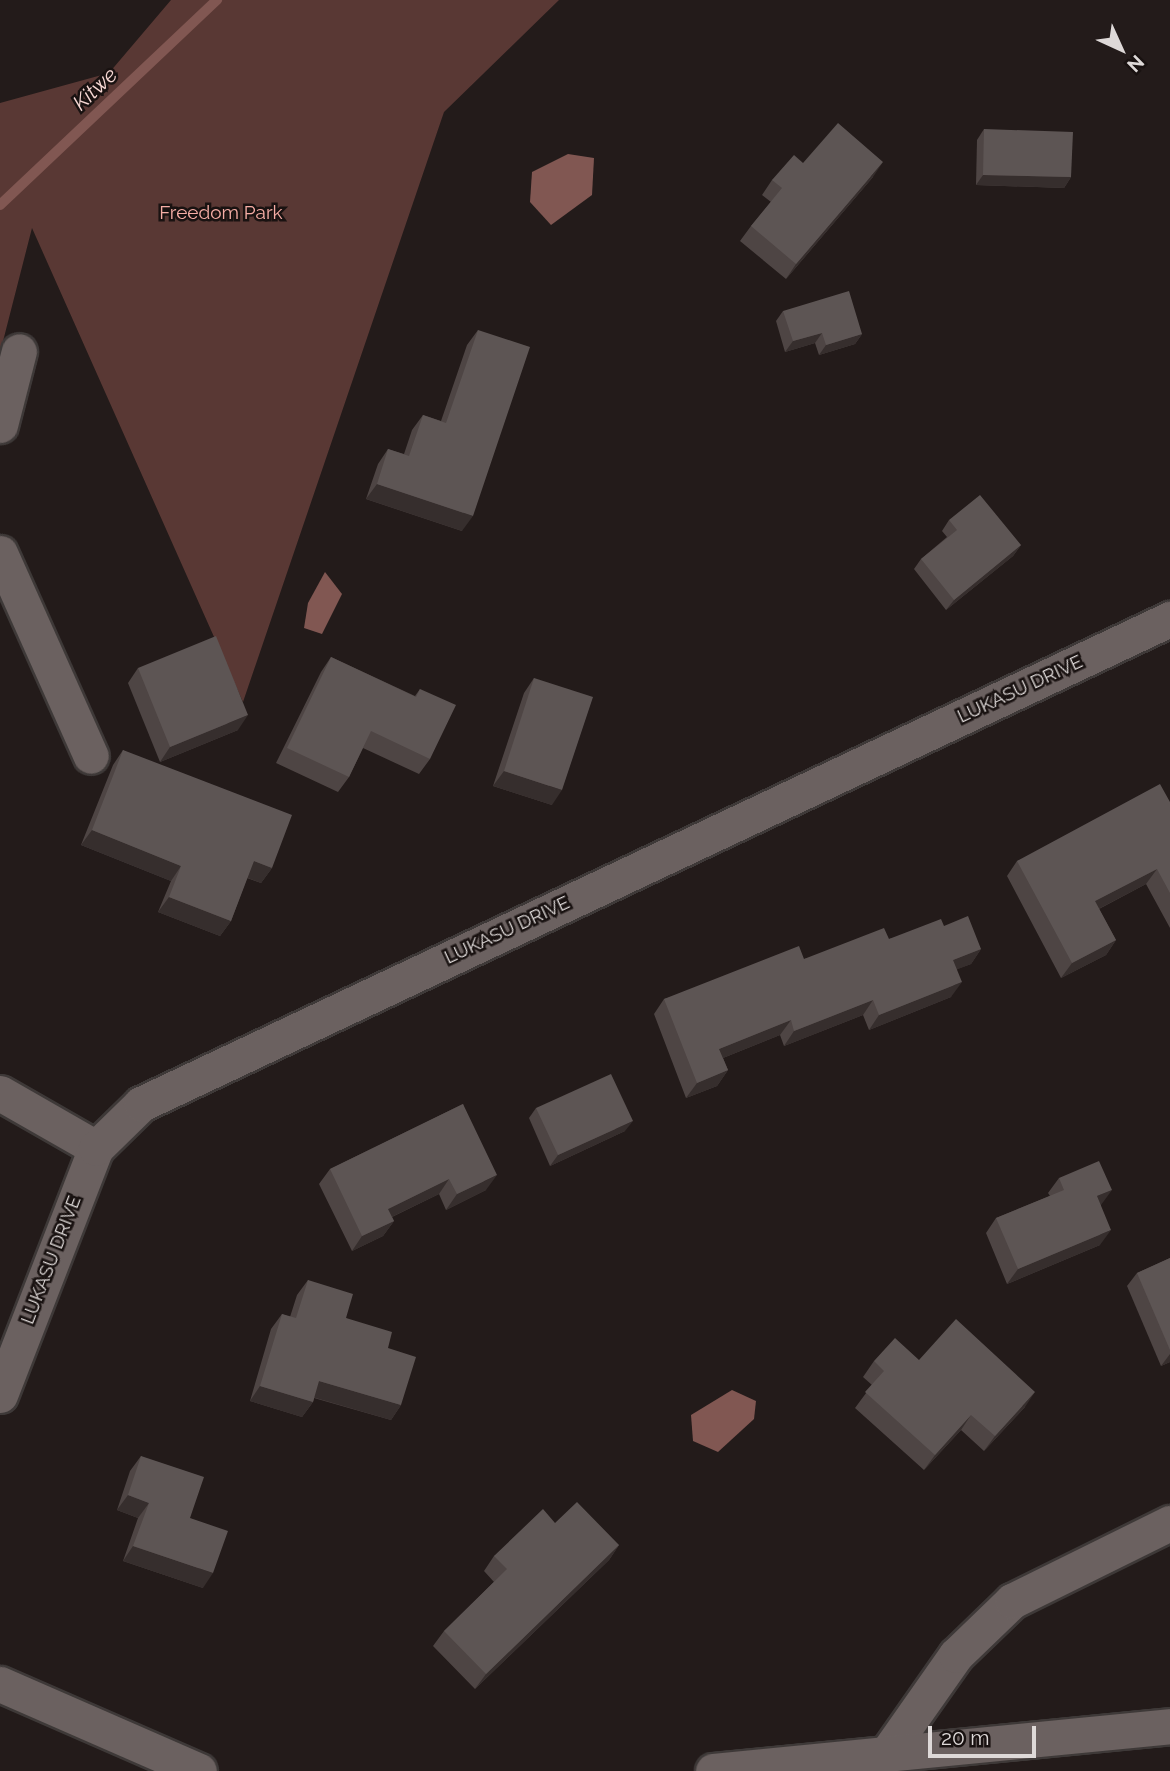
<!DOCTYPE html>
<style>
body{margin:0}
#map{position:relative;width:1170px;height:1771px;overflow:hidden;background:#231b1a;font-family:Raleway,sans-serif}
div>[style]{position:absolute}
.green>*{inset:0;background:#593834}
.water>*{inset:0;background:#815752}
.stream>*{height:10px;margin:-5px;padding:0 5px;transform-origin:5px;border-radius:5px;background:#815752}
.roads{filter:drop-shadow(2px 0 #3e3938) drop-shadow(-2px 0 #3e3938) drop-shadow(0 2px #3e3938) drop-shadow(0 -2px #3e3938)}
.street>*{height:35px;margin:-17.5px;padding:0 17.5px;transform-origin:17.5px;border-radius:17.5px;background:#6b6160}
.wall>*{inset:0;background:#4e4544}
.shaded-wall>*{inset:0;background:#362e2d}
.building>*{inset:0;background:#5d5554}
span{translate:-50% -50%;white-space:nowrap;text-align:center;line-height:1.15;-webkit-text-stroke:5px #191211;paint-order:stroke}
.park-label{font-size:19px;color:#f6ada5}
.street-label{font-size:19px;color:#ded9d8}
.water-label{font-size:21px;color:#f7d8d4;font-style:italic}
.north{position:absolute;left:1086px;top:14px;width:70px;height:70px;-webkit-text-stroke:5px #191211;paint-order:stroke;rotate:135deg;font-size:19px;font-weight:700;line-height:28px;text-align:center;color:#ded9d8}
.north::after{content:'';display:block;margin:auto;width:24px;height:32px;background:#ded9d8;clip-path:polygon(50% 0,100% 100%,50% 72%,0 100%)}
.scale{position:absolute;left:928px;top:1726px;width:108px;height:32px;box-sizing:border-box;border:4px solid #ded9d8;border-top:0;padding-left:9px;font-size:21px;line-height:24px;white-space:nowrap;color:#ded9d8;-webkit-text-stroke:5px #191211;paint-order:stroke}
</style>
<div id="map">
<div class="green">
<i style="clip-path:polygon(171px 0,559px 0,444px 112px,243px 702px,32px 228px,0 353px,0 103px,109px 73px)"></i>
</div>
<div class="water">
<i style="clip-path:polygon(568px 154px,594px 158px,592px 195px,551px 225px,530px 202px,532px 172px)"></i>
<i style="clip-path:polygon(325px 572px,342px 594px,322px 634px,304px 628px,308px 603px)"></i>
<i style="clip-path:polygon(732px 1390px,756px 1401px,754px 1419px,718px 1452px,693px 1441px,691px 1415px)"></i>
</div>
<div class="stream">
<i style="left:0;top:205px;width:299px;rotate:-43.4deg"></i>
</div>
<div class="roads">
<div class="street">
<i style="left:0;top:425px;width:76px;rotate:-75.6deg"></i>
<i style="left:0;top:553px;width:222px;rotate:65.9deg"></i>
<i style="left:0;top:1093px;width:111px;rotate:29.8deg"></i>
<i style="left:0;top:1395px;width:265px;rotate:-68.8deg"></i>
<i style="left:96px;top:1148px;width:63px;rotate:-44.4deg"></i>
<i style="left:141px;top:1104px;width:1138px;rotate:-25.24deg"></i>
<i style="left:0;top:1684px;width:217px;rotate:23.6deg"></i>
<i style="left:887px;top:1753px;width:120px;rotate:-54.9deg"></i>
<i style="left:956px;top:1655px;width:78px;rotate:-44deg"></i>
<i style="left:1012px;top:1601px;width:176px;rotate:-26.3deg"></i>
<i style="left:713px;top:1771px;width:459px;rotate:-5.6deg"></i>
</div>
</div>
<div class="wall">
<i style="clip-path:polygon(984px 129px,1071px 177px,1064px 188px,976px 185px,977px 140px)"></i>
<i style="clip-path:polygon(803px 163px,873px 177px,786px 279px,740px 241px,751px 226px,771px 202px,762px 195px,772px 180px)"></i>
<i style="clip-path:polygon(783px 311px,862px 334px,855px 344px,819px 355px,815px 343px,785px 352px,776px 321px)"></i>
<i style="clip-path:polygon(478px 330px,462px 531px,366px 499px,378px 464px,388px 449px,404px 454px,412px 430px,423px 415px,441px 421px,467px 345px)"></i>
<i style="clip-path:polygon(949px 520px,1021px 545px,1013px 556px,946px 610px,914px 569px,921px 559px,947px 537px,942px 531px)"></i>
<i style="clip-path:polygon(331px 657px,415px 696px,420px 689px,430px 759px,419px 774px,363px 748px,349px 777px,338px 792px,276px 763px,321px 672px)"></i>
<i style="clip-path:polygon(138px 668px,238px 730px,160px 762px,128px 683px)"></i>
<i style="clip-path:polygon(534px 678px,552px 805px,493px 786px,524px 693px)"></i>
<i style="clip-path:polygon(123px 750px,272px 868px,261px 883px,247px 878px,231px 921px,220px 936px,158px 912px,171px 881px,81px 845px,113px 765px)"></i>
<i style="clip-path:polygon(1170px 802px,1170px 928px,1146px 884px,1099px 909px,1116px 940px,1106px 955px,1061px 978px,1007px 876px,1017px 861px)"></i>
<i style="clip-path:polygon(944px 926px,981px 949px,971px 964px,957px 969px,951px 997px,869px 1030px,863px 1015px,784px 1046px,780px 1035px,723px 1058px,728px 1070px,717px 1086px,686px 1098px,654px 1014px,664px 999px,804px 959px)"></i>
<i style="clip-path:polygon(463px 1104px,486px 1190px,446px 1210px,439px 1194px,392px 1217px,394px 1221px,383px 1236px,352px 1251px,319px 1184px,330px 1169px)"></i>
<i style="clip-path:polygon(536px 1108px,625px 1131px,550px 1166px,529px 1118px)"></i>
<i style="clip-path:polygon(1059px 1178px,1101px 1205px,1100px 1245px,1007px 1284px,986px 1233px,996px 1218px,1050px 1196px,1048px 1193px)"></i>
<i style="clip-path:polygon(1170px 1258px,1170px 1362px,1161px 1366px,1127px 1286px,1137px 1273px)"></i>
<i style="clip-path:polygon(308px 1280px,346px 1318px,388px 1348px,401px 1405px,391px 1420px,314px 1398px,313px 1402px,302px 1417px,250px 1401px,271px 1329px,282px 1314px,290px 1317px,297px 1295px)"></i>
<i style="clip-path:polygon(919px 1360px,1025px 1407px,984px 1451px,961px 1430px,924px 1470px,855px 1408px,872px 1385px,863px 1377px,874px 1361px)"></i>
<i style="clip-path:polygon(141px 1456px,190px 1518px,203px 1588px,123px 1561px,138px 1518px,117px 1510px,130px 1471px)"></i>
<i style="clip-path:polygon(555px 1523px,619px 1545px,609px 1560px,475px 1689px,433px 1646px,444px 1631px,494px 1582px,484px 1571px,494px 1556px)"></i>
</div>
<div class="shaded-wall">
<i style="clip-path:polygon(883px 162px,873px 177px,786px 279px,796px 264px)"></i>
<i style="clip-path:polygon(983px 175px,1071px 177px,1064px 188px,976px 185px)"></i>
<i style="clip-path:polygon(822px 333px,815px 343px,785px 352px,793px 341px)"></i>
<i style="clip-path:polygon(862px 334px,855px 344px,819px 355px,826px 345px)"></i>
<i style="clip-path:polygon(377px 484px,473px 516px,462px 531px,366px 499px)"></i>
<i style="clip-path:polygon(1021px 545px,1013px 556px,946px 610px,954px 600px)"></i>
<i style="clip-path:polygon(248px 715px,238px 730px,160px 762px,170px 747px)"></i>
<i style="clip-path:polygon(504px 771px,562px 790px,552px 805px,493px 786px)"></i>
<i style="clip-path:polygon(92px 830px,181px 866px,171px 881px,81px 845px)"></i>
<i style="clip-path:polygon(254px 861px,272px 868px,261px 883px,243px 876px)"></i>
<i style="clip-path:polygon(1157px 869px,1146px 884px,1085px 916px,1095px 901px)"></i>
<i style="clip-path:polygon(169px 897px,231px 921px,220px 936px,158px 912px)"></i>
<i style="clip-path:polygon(1116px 940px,1106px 955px,1061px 978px,1072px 963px)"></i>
<i style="clip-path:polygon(981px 949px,971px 964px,943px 975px,953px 960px)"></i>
<i style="clip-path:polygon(962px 982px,951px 997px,869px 1030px,879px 1015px)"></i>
<i style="clip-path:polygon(873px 1000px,863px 1015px,784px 1046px,794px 1031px)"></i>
<i style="clip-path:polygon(791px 1020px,780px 1035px,708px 1064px,719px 1049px)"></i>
<i style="clip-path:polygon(728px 1070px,717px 1086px,686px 1098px,697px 1083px)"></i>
<i style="clip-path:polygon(633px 1121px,625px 1131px,550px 1166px,558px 1155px)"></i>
<i style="clip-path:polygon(497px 1175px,486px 1190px,446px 1210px,457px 1194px)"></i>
<i style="clip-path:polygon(449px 1179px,439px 1194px,377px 1224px,388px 1209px)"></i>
<i style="clip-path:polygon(1112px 1190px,1101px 1205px,1086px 1211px,1097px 1196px)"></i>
<i style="clip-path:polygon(394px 1221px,383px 1236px,352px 1251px,362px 1236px)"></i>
<i style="clip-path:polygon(1111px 1230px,1100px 1245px,1007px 1284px,1018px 1269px)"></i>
<i style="clip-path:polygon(1170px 1354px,1170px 1362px,1161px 1366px)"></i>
<i style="clip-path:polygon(319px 1381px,401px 1405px,391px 1420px,309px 1396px)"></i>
<i style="clip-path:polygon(260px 1386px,313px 1402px,302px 1417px,250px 1401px)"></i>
<i style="clip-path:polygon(1035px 1392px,1025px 1407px,984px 1451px,995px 1436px)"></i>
<i style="clip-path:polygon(971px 1415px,961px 1430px,924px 1470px,935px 1455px)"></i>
<i style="clip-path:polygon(128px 1495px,149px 1503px,138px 1518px,117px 1510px)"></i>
<i style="clip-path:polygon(619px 1545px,609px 1560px,475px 1689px,486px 1674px)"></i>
<i style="clip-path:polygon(133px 1546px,213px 1573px,203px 1588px,123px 1561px)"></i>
</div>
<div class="building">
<i style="clip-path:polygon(838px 123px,883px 162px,796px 264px,751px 226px,782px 188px,772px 180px,794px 155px,803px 163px)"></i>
<i style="clip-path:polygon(984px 129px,1073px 132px,1071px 177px,983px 175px)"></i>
<i style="clip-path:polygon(849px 291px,862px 334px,826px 345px,822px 333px,793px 341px,783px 311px)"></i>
<i style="clip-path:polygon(478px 330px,530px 347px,473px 516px,377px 484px,388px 449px,409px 456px,423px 415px,446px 423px)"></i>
<i style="clip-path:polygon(980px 495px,1021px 545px,954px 600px,921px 559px,957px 530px,949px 520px)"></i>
<i style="clip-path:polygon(216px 636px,248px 715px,170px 747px,138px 668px)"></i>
<i style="clip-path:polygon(331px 657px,416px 697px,420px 689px,456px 705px,430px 759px,371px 731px,349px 777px,287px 748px)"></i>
<i style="clip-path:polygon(534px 678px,593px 697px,562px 790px,504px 771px)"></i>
<i style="clip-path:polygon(123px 750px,292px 815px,272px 868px,254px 861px,231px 921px,169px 897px,181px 866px,92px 830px)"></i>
<i style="clip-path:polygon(1160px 784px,1170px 802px,1170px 893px,1157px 869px,1095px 901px,1116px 940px,1072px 963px,1017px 861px)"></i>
<i style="clip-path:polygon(968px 916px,981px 949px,953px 960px,962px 982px,879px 1015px,873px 1000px,794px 1031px,791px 1020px,719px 1049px,728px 1070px,697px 1083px,664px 999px,799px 946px,804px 959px,884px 928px,889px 939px,941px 919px,944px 926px)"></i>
<i style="clip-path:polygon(611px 1074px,633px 1121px,558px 1155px,536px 1108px)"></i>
<i style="clip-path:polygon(463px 1104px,497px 1175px,457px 1194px,449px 1179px,388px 1209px,394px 1221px,362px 1236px,330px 1169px)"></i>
<i style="clip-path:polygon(1099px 1161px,1112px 1190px,1097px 1196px,1111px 1230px,1018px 1269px,996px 1218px,1064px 1190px,1059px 1178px)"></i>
<i style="clip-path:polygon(1170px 1258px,1170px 1350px,1137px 1273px)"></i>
<i style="clip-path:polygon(308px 1280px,353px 1294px,346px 1318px,392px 1332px,388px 1348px,416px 1357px,401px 1405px,319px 1381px,313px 1402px,260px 1386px,282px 1314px,296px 1318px)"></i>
<i style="clip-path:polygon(956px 1319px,1035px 1392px,995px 1436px,971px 1415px,935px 1455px,865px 1392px,884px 1371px,874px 1361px,895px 1338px,919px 1360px)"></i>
<i style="clip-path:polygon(141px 1456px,204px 1477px,190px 1518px,228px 1531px,213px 1573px,133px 1546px,149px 1503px,128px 1495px)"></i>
<i style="clip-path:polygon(577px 1502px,619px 1545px,486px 1674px,444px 1631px,507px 1569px,494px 1556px,543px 1509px,555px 1523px)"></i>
</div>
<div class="park-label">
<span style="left:221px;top:213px">Freedom Park</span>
</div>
<div class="street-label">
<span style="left:1020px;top:689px;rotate:-25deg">LUKASU DRIVE</span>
<span style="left:507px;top:930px;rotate:-25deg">LUKASU DRIVE</span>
<span style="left:51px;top:1260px;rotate:-69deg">LUKASU DRIVE</span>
</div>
<div class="water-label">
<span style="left:95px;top:89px;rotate:-43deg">Kitwe</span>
</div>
<div class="north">N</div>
<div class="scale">20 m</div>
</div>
